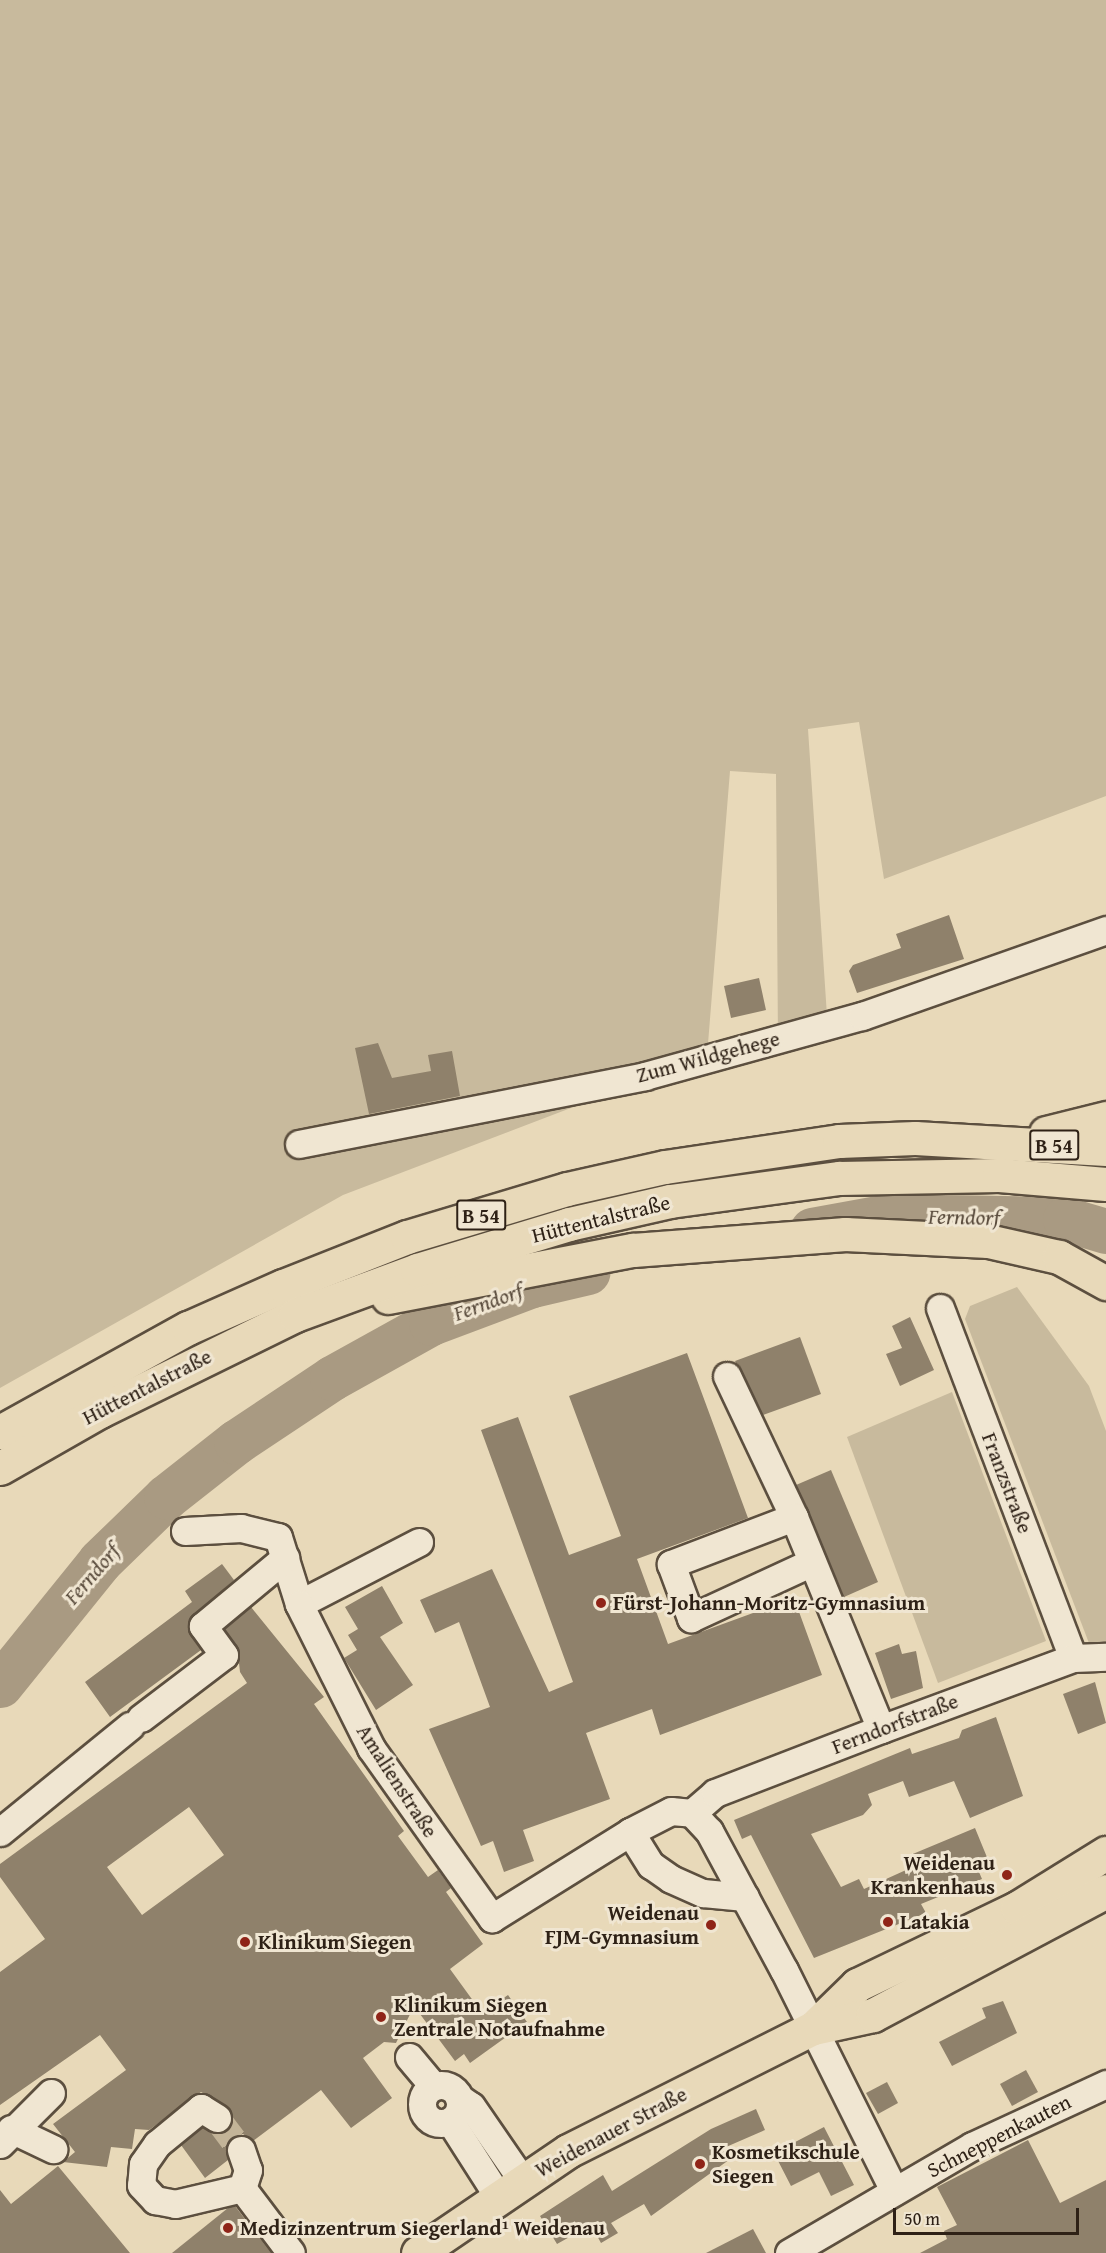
<!DOCTYPE html>
<meta charset="utf-8">
<style>
body{margin:0}
#map{position:relative;width:1106px;height:2253px;overflow:hidden;background:#e8d9b9;font-family:"Gentium Book Plus",serif}
div>[style]{position:absolute}
.green>*{inset:0;background:#c8ba9d}
.river>*{height:45px;margin:-22.5px;padding:0 22.5px;transform-origin:22.5px;border-radius:22.5px;background:#a99a82}
.building>*{inset:0;background:#8f816b}
.minor-tunnel>*{height:27px;margin-top:-13.5px;transform-origin:0;background:repeating-linear-gradient(90deg,#c3b498 0 27px,transparent 0 41px)}
.roads{filter:drop-shadow(2px 0 #5c4f3f) drop-shadow(-2px 0 #5c4f3f) drop-shadow(0 2px #5c4f3f) drop-shadow(0 -2px #5c4f3f)}
.minor>*{height:27px;margin:-13.5px;padding:0 13.5px;transform-origin:13.5px;border-radius:13.5px;background:#f0e6d2}
.minor>.ring{margin:-13.5px;padding:0;box-sizing:content-box;background:none;border:27px solid #f0e6d2;border-radius:50%}
.major>*{height:33px;margin:-16.5px;padding:0 16.5px;transform-origin:16.5px;border-radius:16.5px;background:#e8d9b9}
.highway>*{height:33px;margin:-16.5px;padding:0 16.5px;transform-origin:16.5px;border-radius:16.5px;background:#e8d9b9}
.dots>*{width:16px;height:16px;translate:-50% -50%;box-sizing:border-box;border:3px solid #f0e6d2;border-radius:50%}
span{translate:-50% -50%;white-space:nowrap;text-align:center;line-height:1.15;-webkit-text-stroke:6px #f0e6d2;paint-order:stroke}
.shield-label span{padding:2px 4px;background:#f0e6d2;border:2px solid;border-radius:4px;-webkit-text-stroke-width:0}
.shield-label{font-size:20px;color:#2e2116;font-weight:700}
.street-label{font-size:21px;color:#2e2116}
.poi-label{font-size:21px;color:#2e2116;font-weight:700}
.left{translate:0 -50%;text-align:left}
.right{translate:-100% -50%;text-align:right}
.water-label{font-size:22px;color:#594b3c;font-style:italic}
.scale{position:absolute;left:893px;top:2208px;width:186px;height:27px;box-sizing:border-box;border:3px solid #2e2116;border-top:0;padding-left:8px;font-size:18px;line-height:21px;white-space:nowrap;color:#2e2116;-webkit-text-stroke:4px #f0e6d2;paint-order:stroke}
</style>
<div id="map">
<div class="green">
<i style="clip-path:polygon(0 0,1106px 0,1106px 796px,884px 879px,859px 722px,808px 729px,828px 1031px,778px 1043px,776px 774px,730px 771px,707px 1056px,343px 1195px,0 1388px)"></i>
<i style="clip-path:polygon(1017px 1287px,1089px 1386px,1106px 1431px,1106px 1645px,1092px 1651px,965px 1319px,970px 1306px)"></i>
<i style="clip-path:polygon(952px 1392px,1046px 1641px,938px 1683px,847px 1437px)"></i>
</div>
<div class="river">
<i style="left:812px;top:1230px;width:77px;rotate:-10.4deg"></i>
<i style="left:888px;top:1216px;width:177px;rotate:1deg"></i>
<i style="left:1065px;top:1219px;width:43px;rotate:16.3deg"></i>
<i style="left:0;top:1685px;width:159px;rotate:-51.1deg"></i>
<i style="left:100px;top:1561px;width:92px;rotate:-44.1deg"></i>
<i style="left:166px;top:1497px;width:89px;rotate:-38.2deg"></i>
<i style="left:236px;top:1442px;width:115px;rotate:-33.7deg"></i>
<i style="left:332px;top:1378px;width:113px;rotate:-29.1deg"></i>
<i style="left:431px;top:1323px;width:108px;rotate:-20.6deg"></i>
<i style="left:532px;top:1285px;width:57px;rotate:-13.1deg"></i>
</div>
<div class="building">
<i style="clip-path:polygon(949px 915px,964px 959px,857px 993px,849px 971px,853px 965px,901px 948px,896px 934px)"></i>
<i style="clip-path:polygon(759px 978px,766px 1010px,731px 1018px,724px 986px)"></i>
<i style="clip-path:polygon(378px 1043px,392px 1078px,431px 1071px,428px 1055px,452px 1051px,460px 1096px,369px 1114px,355px 1048px)"></i>
<i style="clip-path:polygon(910px 1317px,934px 1370px,900px 1386px,886px 1354px,902px 1348px,892px 1326px)"></i>
<i style="clip-path:polygon(800px 1337px,821px 1394px,763px 1415px,735px 1361px)"></i>
<i style="clip-path:polygon(687px 1353px,748px 1518px,637px 1559px,668px 1644px,794px 1598px,822px 1675px,660px 1735px,652px 1709px,586px 1733px,610px 1799px,523px 1830px,534px 1861px,504px 1872px,493px 1841px,481px 1846px,429px 1729px,490px 1707px,459px 1622px,435px 1633px,420px 1600px,492px 1569px,549px 1692px,573px 1682px,481px 1430px,518px 1417px,569px 1555px,621px 1536px,569px 1396px)"></i>
<i style="clip-path:polygon(831px 1470px,878px 1582px,844px 1597px,796px 1485px)"></i>
<i style="clip-path:polygon(222px 1564px,234px 1580px,188px 1621px,201px 1650px,110px 1717px,85px 1682px,192px 1602px,185px 1591px)"></i>
<i style="clip-path:polygon(382px 1586px,403px 1623px,380px 1637px,413px 1685px,376px 1710px,344px 1658px,357px 1650px,348px 1635px,358px 1629px,345px 1607px)"></i>
<i style="clip-path:polygon(evenodd,251px 1607px,324px 1697px,314px 1704px,404px 1831px,398px 1836px,428px 1877px,438px 1870px,451px 1888px,446px 1892px,483px 1944px,450px 1969px,482px 2013px,508px 1995px,527px 2022px,470px 2063px,464px 2054px,455px 2061px,414px 2006px,396px 2043px,384px 2042px,363px 2058px,392px 2098px,351px 2128px,321px 2090px,253px 2141px,243px 2134px,230px 2139px,228px 2160px,205px 2178px,181px 2145px,202px 2127px,224px 2132px,233px 2118px,225px 2105px,201px 2092px,149px 2130px,135px 2129px,132px 2149px,111px 2147px,107px 2167px,63px 2162px,75px 2152px,53px 2124px,126px 2070px,100px 2035px,0 2105px,0 1972px,45px 1939px,0 1877px,0 1864px,247px 1683px,240px 1672px,237px 1646px,224px 1629px,251px 1607px,189px 1807px,224px 1855px,142px 1915px,107px 1867px,189px 1807px)"></i>
<i style="clip-path:polygon(899px 1644px,902px 1654px,916px 1651px,923px 1688px,891px 1699px,875px 1653px)"></i>
<i style="clip-path:polygon(1095px 1682px,1106px 1723px,1078px 1734px,1063px 1694px)"></i>
<i style="clip-path:polygon(996px 1717px,1023px 1796px,970px 1818px,954px 1781px,909px 1797px,903px 1781px,868px 1794px,872px 1805px,863px 1815px,811px 1834px,841px 1887px,859px 1879px,864px 1889px,906px 1870px,908px 1856px,975px 1828px,991px 1867px,979px 1872px,982px 1879px,921px 1904px,926px 1913px,814px 1958px,751px 1835px,742px 1839px,734px 1820px,910px 1748px,912px 1754px,959px 1738px,962px 1730px)"></i>
<i style="clip-path:polygon(1003px 2001px,1017px 2033px,952px 2066px,939px 2042px,986px 2018px,982px 2008px)"></i>
<i style="clip-path:polygon(1026px 2070px,1038px 2092px,1012px 2106px,1000px 2084px)"></i>
<i style="clip-path:polygon(887px 2082px,898px 2103px,878px 2114px,866px 2093px)"></i>
<i style="clip-path:polygon(756px 2109px,765px 2130px,726px 2147px,733px 2157px,651px 2216px,644px 2204px,611px 2223px,618px 2233px,601px 2243px,591px 2225px,557px 2244px,540px 2216px,603px 2175px,612px 2191px,711px 2129px)"></i>
<i style="clip-path:polygon(824px 2127px,854px 2185px,831px 2196px,819px 2172px,791px 2186px,774px 2153px)"></i>
<i style="clip-path:polygon(1028px 2140px,1060px 2203px,1106px 2180px,1106px 2253px,920px 2253px,947px 2239px,944px 2231px,957px 2225px,937px 2187px)"></i>
<i style="clip-path:polygon(58px 2166px,130px 2253px,0 2253px,0 2190px,11px 2204px)"></i>
<i style="clip-path:polygon(235px 2206px,271px 2253px,172px 2253px,228px 2208px)"></i>
<i style="clip-path:polygon(753px 2229px,766px 2253px,706px 2253px)"></i>
</div>
<div class="minor-tunnel">
<i style="left:217px;top:2118px;width:40px;rotate:53deg"></i>
</div>
<div class="roads">
<div class="minor">
<i style="left:299px;top:1144px;width:353px;rotate:-11.1deg"></i>
<i style="left:645px;top:1076px;width:225px;rotate:-15.5deg"></i>
<i style="left:862px;top:1016px;width:259px;rotate:-19.4deg"></i>
<i style="left:940px;top:1308px;width:374px;rotate:69.2deg"></i>
<i style="left:727px;top:1376px;width:156px;rotate:64.6deg"></i>
<i style="left:794px;top:1517px;width:229px;rotate:67.7deg"></i>
<i style="left:794px;top:1517px;width:132px;rotate:159.1deg"></i>
<i style="left:671px;top:1564px;width:58px;rotate:69.7deg"></i>
<i style="left:691px;top:1618px;width:133px;rotate:-24.8deg"></i>
<i style="left:185px;top:1531px;width:56px;rotate:-3.1deg"></i>
<i style="left:241px;top:1528px;width:38px;rotate:14deg"></i>
<i style="left:278px;top:1537px;width:70px;rotate:72.6deg"></i>
<i style="left:419px;top:1542px;width:135px;rotate:152.7deg"></i>
<i style="left:299px;top:1604px;width:161px;rotate:63.4deg"></i>
<i style="left:371px;top:1748px;width:209px;rotate:54.6deg"></i>
<i style="left:492px;top:1918px;width:163px;rotate:-31.9deg"></i>
<i style="left:630px;top:1832px;width:46px;rotate:-27.1deg"></i>
<i style="left:671px;top:1811px;width:21px;rotate:5deg"></i>
<i style="left:692px;top:1813px;width:25px;rotate:47deg"></i>
<i style="left:709px;top:1831px;width:158px;rotate:61.7deg"></i>
<i style="left:784px;top:1970px;width:247px;rotate:63.5deg"></i>
<i style="left:141px;top:1718px;width:104px;rotate:-37.2deg"></i>
<i style="left:224px;top:1655px;width:36px;rotate:-126deg"></i>
<i style="left:203px;top:1626px;width:107px;rotate:-39.7deg"></i>
<i style="left:692px;top:1813px;width:30px;rotate:-41deg"></i>
<i style="left:715px;top:1793px;width:178px;rotate:-21.1deg"></i>
<i style="left:881px;top:1729px;width:205px;rotate:-20.3deg"></i>
<i style="left:1073px;top:1658px;width:33px;rotate:-2deg"></i>
<i style="left:0;top:1832px;width:168px;rotate:-39.2deg"></i>
<i style="left:630px;top:1832px;width:39px;rotate:58deg"></i>
<i style="left:651px;top:1865px;width:24px;rotate:35deg"></i>
<i style="left:671px;top:1879px;width:35px;rotate:24deg"></i>
<i style="left:703px;top:1893px;width:42px;rotate:5.4deg"></i>
<i style="left:409px;top:2057px;width:38px;rotate:50deg"></i>
<i class="ring" style="left:422px;top:2085px;width:11px;height:11px"></i>
<i style="left:459px;top:2098px;width:14px;rotate:34deg"></i>
<i style="left:471px;top:2106px;width:90px;rotate:55.4deg"></i>
<i style="left:217px;top:2118px;width:19px;rotate:-148deg"></i>
<i style="left:201px;top:2108px;width:57px;rotate:140.7deg"></i>
<i style="left:157px;top:2144px;width:24px;rotate:125deg"></i>
<i style="left:143px;top:2164px;width:21px;rotate:95deg"></i>
<i style="left:141px;top:2185px;width:21px;rotate:47deg"></i>
<i style="left:155px;top:2200px;width:20px;rotate:11deg"></i>
<i style="left:175px;top:2204px;width:69px;rotate:-13.4deg"></i>
<i style="left:242px;top:2188px;width:81px;rotate:53deg"></i>
<i style="left:450px;top:2121px;width:89px;rotate:57.4deg"></i>
<i style="left:11px;top:2129px;width:47px;rotate:25.5deg"></i>
<i style="left:0;top:2144px;width:72px;rotate:-45deg"></i>
<i style="left:241px;top:2150px;width:21px;rotate:71deg"></i>
<i style="left:248px;top:2170px;width:19px;rotate:108deg"></i>
<i style="left:789px;top:2253px;width:212px;rotate:-30.3deg"></i>
<i style="left:972px;top:2146px;width:148px;rotate:-24.8deg"></i>
</div>
<div class="major">
<i style="left:813px;top:2028px;width:62px;rotate:-44.3deg"></i>
<i style="left:857px;top:1985px;width:178px;rotate:-25.7deg"></i>
<i style="left:1017px;top:1908px;width:105px;rotate:-31.7deg"></i>
<i style="left:418px;top:2253px;width:181px;rotate:-34.2deg"></i>
<i style="left:568px;top:2151px;width:274px;rotate:-26.7deg"></i>
<i style="left:813px;top:2028px;width:61px;rotate:-12.2deg"></i>
<i style="left:873px;top:2015px;width:264px;rotate:-28deg"></i>
</div>
<div class="highway">
<i style="left:1046px;top:1133px;width:62px;rotate:-14deg"></i>
<i style="left:388px;top:1297px;width:249px;rotate:-10.9deg"></i>
<i style="left:633px;top:1250px;width:213px;rotate:-4.3deg"></i>
<i style="left:845px;top:1234px;width:143px;rotate:2.8deg"></i>
<i style="left:988px;top:1241px;width:73px;rotate:12.7deg"></i>
<i style="left:1059px;top:1257px;width:54px;rotate:29deg"></i>
<i style="left:0;top:1432px;width:215px;rotate:-29deg"></i>
<i style="left:188px;top:1328px;width:104px;rotate:-23.9deg"></i>
<i style="left:283px;top:1286px;width:133px;rotate:-21.6deg"></i>
<i style="left:407px;top:1237px;width:167px;rotate:-16.7deg"></i>
<i style="left:567px;top:1189px;width:100px;rotate:-12.7deg"></i>
<i style="left:665px;top:1167px;width:176px;rotate:-8.5deg"></i>
<i style="left:839px;top:1141px;width:76px;rotate:-2.3deg"></i>
<i style="left:915px;top:1138px;width:191px;rotate:3.3deg"></i>
<i style="left:0;top:1468px;width:115px;rotate:-29.7deg"></i>
<i style="left:100px;top:1411px;width:217px;rotate:-26.2deg"></i>
<i style="left:295px;top:1315px;width:130px;rotate:-20.2deg"></i>
<i style="left:417px;top:1270px;width:159px;rotate:-16.8deg"></i>
<i style="left:569px;top:1224px;width:104px;rotate:-12.8deg"></i>
<i style="left:670px;top:1201px;width:171px;rotate:-7.8deg"></i>
<i style="left:839px;top:1178px;width:160px;rotate:-1.1deg"></i>
<i style="left:999px;top:1175px;width:107px;rotate:4.8deg"></i>
</div>
</div>
<div class="dots">
<i style="left:601px;top:1603px;background:#8f2418"></i>
<i style="left:1007px;top:1875px;background:#8f2418"></i>
<i style="left:888px;top:1922px;background:#8f2418"></i>
<i style="left:711px;top:1925px;background:#8f2418"></i>
<i style="left:245px;top:1942px;background:#8f2418"></i>
<i style="left:381px;top:2017px;background:#8f2418"></i>
<i style="left:700px;top:2164px;background:#8f2418"></i>
<i style="left:228px;top:2228px;background:#8f2418"></i>
</div>
<div class="shield-label">
<span style="left:1054px;top:1145px">B 54</span>
<span style="left:481px;top:1215px">B 54</span>
</div>
<div class="street-label">
<span style="left:708px;top:1057px;rotate:-15deg">Zum Wildgehege</span>
<span style="left:601px;top:1219px;rotate:-14deg">Hüttentalstraße</span>
<span style="left:147px;top:1387px;rotate:-27deg">Hüttentalstraße</span>
<span style="left:1007px;top:1483px;rotate:69deg">Franzstraße</span>
<span style="left:895px;top:1724px;rotate:-21deg">Ferndorfstraße</span>
<span style="left:397px;top:1781px;rotate:57deg">Amalienstraße</span>
<span style="left:611px;top:2132px;rotate:-28deg">Weidenauer Straße</span>
<span style="left:999px;top:2136px;rotate:-27deg">Schneppenkauten</span>
</div>
<div class="poi-label">
<span class="left" style="left:613px;top:1603px">Fürst-Johann-Moritz-Gymnasium</span>
<span class="right" style="left:995px;top:1875px">Weidenau<br>Krankenhaus</span>
<span class="right" style="left:699px;top:1925px">Weidenau<br>FJM-Gymnasium</span>
<span class="left" style="left:900px;top:1922px">Latakia</span>
<span class="left" style="left:258px;top:1942px">Klinikum Siegen</span>
<span class="left" style="left:394px;top:2017px">Klinikum Siegen<br>Zentrale Notaufnahme</span>
<span class="left" style="left:712px;top:2164px">Kosmetikschule<br>Siegen</span>
<span class="left" style="left:240px;top:2228px">Medizinzentrum Siegerland¹ Weidenau</span>
</div>
<div class="water-label">
<span style="left:964px;top:1217px;rotate:1deg">Ferndorf</span>
<span style="left:488px;top:1302px;rotate:-20deg">Ferndorf</span>
<span style="left:92px;top:1574px;rotate:-49deg">Ferndorf</span>
</div>
<div class="scale">50 m</div>
</div>
